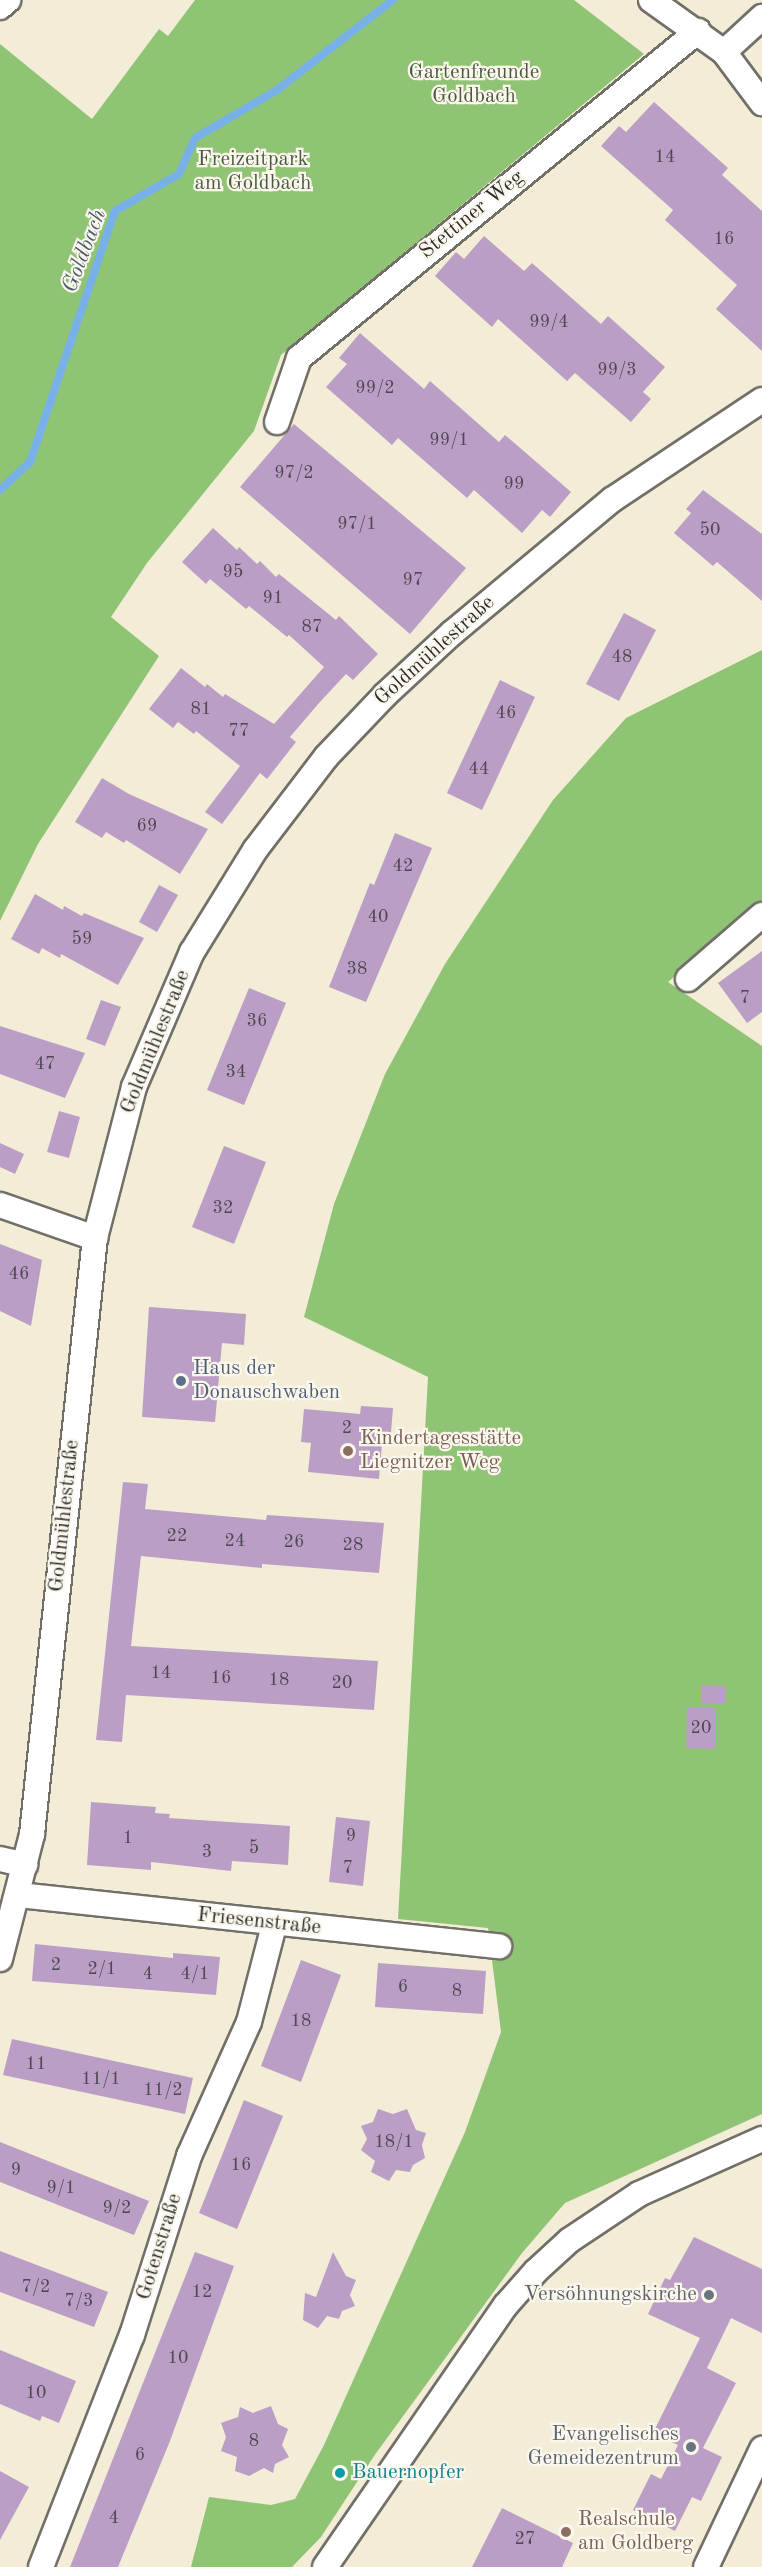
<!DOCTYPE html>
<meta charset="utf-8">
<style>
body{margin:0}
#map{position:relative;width:762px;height:2567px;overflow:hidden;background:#f3edd7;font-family:"Old Standard TT",serif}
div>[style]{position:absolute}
.green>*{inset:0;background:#90c475}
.stream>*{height:8px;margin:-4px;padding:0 4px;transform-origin:4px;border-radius:4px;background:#77b1e8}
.building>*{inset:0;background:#bb9ec6}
.roads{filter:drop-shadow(2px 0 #716f67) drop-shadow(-2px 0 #716f67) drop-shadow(0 2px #716f67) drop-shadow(0 -2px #716f67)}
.minor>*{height:24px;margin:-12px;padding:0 12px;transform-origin:12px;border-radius:12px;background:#fff}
.dots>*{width:16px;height:16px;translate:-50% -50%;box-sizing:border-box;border:3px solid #fbf7ec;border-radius:50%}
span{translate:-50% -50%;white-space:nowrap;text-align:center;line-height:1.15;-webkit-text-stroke:4.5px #fbf7ec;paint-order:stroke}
.number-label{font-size:18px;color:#4f4852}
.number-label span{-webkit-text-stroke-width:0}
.park-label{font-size:21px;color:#495941}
.street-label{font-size:21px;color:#2b2b2b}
.service-label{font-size:21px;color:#4e5e75}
.left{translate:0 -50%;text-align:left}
.education-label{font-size:21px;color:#785e54}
.worship-label{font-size:21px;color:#5b616d}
.right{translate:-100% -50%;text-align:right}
.culture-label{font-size:21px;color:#0d838f}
.water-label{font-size:22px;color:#465a6d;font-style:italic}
</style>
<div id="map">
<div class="green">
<i style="clip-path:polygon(195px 0,574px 0,644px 54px,281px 355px,254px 431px,147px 563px,111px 617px,159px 656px,38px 844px,0 921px,0 44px,92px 119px,159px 29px,168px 36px)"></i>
<i style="clip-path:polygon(762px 650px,762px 903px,668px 982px,762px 1046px,762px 2114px,565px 2203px,522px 2253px,374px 2456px,321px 2537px,292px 2567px,191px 2567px,209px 2497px,271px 2505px,295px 2499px,324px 2445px,465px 2132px,501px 2032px,488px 1928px,398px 1919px,428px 1377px,304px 1317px,334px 1204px,385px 1074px,445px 964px,553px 800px,626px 718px)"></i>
</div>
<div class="stream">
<i style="left:0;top:490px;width:41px;rotate:-43deg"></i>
<i style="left:30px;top:462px;width:265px;rotate:-71.3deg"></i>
<i style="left:115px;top:211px;width:74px;rotate:-30deg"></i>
<i style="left:179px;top:174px;width:39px;rotate:-66deg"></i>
<i style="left:195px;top:138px;width:95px;rotate:-30.3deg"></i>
<i style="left:277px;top:90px;width:147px;rotate:-37.8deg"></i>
</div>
<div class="building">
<i style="clip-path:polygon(654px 102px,728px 168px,722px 175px,762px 211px,762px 351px,716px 309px,737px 285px,665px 220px,673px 210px,601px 146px,619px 126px,626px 132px)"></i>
<i style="clip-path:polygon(484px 236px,524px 271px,532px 263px,601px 324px,608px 316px,665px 367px,643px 392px,651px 399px,631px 422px,575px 373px,567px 381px,498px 319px,492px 327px,435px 276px,456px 252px,464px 259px)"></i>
<i style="clip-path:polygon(360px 333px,424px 389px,430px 381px,499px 442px,505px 435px,571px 492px,550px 517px,542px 510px,522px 533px,474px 490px,467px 498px,398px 438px,392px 445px,326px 387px,347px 364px,339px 358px)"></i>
<i style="clip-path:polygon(294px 424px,466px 568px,410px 634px,240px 487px)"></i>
<i style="clip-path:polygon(703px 490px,762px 534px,762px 601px,717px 562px,713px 566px,674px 533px,691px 513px,686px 509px)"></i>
<i style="clip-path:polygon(213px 528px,237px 550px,239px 547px,257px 564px,260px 561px,276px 577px,279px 574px,336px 620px,339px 616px,378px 654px,353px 680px,346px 674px,319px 703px,290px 737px,296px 742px,267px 779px,260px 773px,222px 824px,205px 812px,240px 766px,196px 731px,194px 734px,178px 722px,173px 728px,149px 709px,181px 668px,205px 687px,207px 684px,223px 697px,225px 694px,274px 724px,324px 667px,289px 635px,287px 637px,249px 606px,246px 609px,210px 579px,206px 584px,182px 562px)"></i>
<i style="clip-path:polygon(624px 613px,656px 630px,619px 701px,586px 684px)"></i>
<i style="clip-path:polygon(500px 680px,535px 697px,482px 810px,447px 793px)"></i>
<i style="clip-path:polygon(102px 778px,129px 794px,208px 829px,180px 874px,126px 840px,124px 843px,106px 832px,102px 838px,75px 822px)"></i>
<i style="clip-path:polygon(395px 833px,432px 848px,366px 1002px,329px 987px,370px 883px,374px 885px)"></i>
<i style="clip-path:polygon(159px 885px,178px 895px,157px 932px,139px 922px)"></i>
<i style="clip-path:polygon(35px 894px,63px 910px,64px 906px,82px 916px,84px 913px,144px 938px,118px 985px,61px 954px,60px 958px,42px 948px,39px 954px,11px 939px)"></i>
<i style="clip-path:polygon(762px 951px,762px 1012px,747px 1023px,718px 983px)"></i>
<i style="clip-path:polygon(249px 988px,286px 1003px,244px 1105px,207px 1090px)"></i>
<i style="clip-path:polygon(101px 1000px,121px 1007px,105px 1046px,86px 1039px)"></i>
<i style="clip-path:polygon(0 1026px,85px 1053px,65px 1098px,0 1074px)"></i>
<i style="clip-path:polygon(59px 1111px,80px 1117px,69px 1158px,47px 1152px)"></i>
<i style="clip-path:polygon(0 1143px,24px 1154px,15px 1174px,0 1167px)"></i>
<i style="clip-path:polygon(224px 1146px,266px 1162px,234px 1244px,192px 1227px)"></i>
<i style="clip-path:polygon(0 1244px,42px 1260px,31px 1326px,0 1311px)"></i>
<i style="clip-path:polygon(149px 1307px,246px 1314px,244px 1345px,222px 1343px,215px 1422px,142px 1417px)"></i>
<i style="clip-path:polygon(361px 1406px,393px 1408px,390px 1444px,382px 1443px,379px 1479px,308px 1472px,311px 1443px,301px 1442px,304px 1409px,360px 1414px)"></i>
<i style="clip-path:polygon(123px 1482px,148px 1484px,145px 1509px,266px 1520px,267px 1515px,384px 1523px,379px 1573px,262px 1564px,262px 1568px,141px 1556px,131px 1646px,378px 1661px,374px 1710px,126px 1695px,122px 1742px,96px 1740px)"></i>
<i style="clip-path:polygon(701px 1685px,726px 1686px,726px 1704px,701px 1704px)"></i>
<i style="clip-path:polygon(687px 1708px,715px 1708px,715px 1749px,686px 1748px)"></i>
<i style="clip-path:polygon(91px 1802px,156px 1807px,155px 1813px,170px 1814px,169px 1818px,290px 1826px,288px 1865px,232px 1861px,231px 1871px,151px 1862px,151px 1870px,87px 1865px)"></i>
<i style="clip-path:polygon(336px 1817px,370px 1821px,363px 1886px,329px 1882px)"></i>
<i style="clip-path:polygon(35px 1944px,173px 1958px,173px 1953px,220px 1957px,216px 1995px,32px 1981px)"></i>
<i style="clip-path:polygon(301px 1960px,341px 1975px,301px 2082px,261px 2066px)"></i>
<i style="clip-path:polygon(378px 1963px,486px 1971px,483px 2014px,375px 2007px)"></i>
<i style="clip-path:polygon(12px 2039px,193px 2078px,185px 2114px,3px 2075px)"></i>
<i style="clip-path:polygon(244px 2100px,283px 2116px,237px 2229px,199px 2213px)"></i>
<i style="clip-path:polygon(378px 2109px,393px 2114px,407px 2109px,416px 2130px,426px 2133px,422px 2145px,425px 2158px,413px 2165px,410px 2172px,396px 2170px,389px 2181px,371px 2172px,375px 2161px,361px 2150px,367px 2139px,361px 2126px,373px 2122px)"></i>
<i style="clip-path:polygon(0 2142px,149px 2201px,134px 2235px,0 2182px)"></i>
<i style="clip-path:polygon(694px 2237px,762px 2269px,762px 2333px,731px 2318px,707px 2368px,736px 2383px,703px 2448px,722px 2457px,701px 2501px,692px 2497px,675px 2531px,633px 2510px,651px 2474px,661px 2479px,678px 2445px,653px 2433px,700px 2338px,648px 2314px,665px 2278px,670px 2280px)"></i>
<i style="clip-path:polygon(0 2251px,108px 2292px,94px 2327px,0 2292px)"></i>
<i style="clip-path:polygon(195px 2252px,234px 2266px,170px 2441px,118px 2567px,70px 2567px)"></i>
<i style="clip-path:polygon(333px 2252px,346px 2276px,356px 2280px,350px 2295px,355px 2306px,342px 2311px,339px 2319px,327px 2316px,318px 2328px,303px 2320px,305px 2293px,316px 2297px)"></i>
<i style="clip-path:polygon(0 2350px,76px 2381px,59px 2423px,42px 2416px,40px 2421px,0 2404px)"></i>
<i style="clip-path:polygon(271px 2406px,278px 2424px,288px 2429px,282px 2445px,289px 2457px,275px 2464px,273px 2473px,264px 2468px,249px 2476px,235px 2471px,237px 2457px,221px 2451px,226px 2437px,221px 2423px,238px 2417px,240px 2407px,253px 2413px)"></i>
<i style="clip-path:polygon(0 2471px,29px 2487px,0 2540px)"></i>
<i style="clip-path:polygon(502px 2508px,573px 2543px,562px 2567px,472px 2567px)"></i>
</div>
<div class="roads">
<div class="minor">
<i style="left:651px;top:0;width:90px;rotate:35.5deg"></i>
<i style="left:724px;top:52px;width:64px;rotate:53.3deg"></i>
<i style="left:0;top:7px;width:11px;rotate:-41deg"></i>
<i style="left:724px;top:52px;width:52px;rotate:-42.6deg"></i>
<i style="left:277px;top:422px;width:68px;rotate:-71deg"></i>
<i style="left:299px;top:358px;width:516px;rotate:-39.34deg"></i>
<i style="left:688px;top:979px;width:98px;rotate:-40.9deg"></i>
<i style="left:0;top:1205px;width:101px;rotate:19.2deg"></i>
<i style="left:0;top:1859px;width:26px;rotate:13deg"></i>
<i style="left:19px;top:1895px;width:483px;rotate:6.1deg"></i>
<i style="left:0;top:1959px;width:129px;rotate:-75.6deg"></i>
<i style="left:32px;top:1834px;width:599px;rotate:-83.97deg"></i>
<i style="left:95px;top:1238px;width:156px;rotate:-75.5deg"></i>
<i style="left:134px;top:1087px;width:147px;rotate:-66.8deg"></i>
<i style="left:192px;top:952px;width:120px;rotate:-58.3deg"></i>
<i style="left:255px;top:850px;width:117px;rotate:-52.6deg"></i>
<i style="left:326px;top:757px;width:86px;rotate:-46.4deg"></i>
<i style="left:385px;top:695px;width:91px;rotate:-42.8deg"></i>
<i style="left:452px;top:633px;width:209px;rotate:-39.8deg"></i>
<i style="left:613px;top:499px;width:179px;rotate:-33.6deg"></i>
<i style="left:41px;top:2567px;width:249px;rotate:-68.6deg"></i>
<i style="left:132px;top:2335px;width:188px;rotate:-72.3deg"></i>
<i style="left:189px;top:2156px;width:147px;rotate:-65.9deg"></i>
<i style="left:249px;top:2022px;width:100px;rotate:-75.5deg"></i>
<i style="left:325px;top:2567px;width:318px;rotate:-55.4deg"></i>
<i style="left:506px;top:2305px;width:45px;rotate:-48.6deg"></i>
<i style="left:536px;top:2271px;width:46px;rotate:-42.4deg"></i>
<i style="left:570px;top:2240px;width:83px;rotate:-33.7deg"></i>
<i style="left:639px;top:2194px;width:135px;rotate:-24.1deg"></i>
<i style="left:706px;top:2567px;width:131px;rotate:-64.6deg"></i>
</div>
</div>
<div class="dots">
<i style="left:181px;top:1381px;background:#5c6f8a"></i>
<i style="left:348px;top:1451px;background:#8d6e63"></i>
<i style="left:709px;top:2295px;background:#6b7280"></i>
<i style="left:691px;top:2447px;background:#6b7280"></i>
<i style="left:340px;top:2473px;background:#0f9aa8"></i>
<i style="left:566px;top:2532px;background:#8d6e63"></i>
</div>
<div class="number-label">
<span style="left:665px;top:157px">14</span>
<span style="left:724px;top:239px">16</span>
<span style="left:549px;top:322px">99/4</span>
<span style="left:617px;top:370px">99/3</span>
<span style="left:375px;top:388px">99/2</span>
<span style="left:449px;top:440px">99/1</span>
<span style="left:294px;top:473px">97/2</span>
<span style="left:514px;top:484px">99</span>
<span style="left:357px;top:524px">97/1</span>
<span style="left:710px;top:530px">50</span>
<span style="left:233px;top:572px">95</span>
<span style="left:413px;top:580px">97</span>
<span style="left:273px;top:598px">91</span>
<span style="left:312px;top:627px">87</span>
<span style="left:622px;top:657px">48</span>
<span style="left:201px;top:709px">81</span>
<span style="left:506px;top:713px">46</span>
<span style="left:239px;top:731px">77</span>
<span style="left:479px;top:769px">44</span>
<span style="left:147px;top:826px">69</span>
<span style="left:403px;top:866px">42</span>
<span style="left:378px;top:917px">40</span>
<span style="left:82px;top:939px">59</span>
<span style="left:357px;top:969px">38</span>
<span style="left:745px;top:998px">7</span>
<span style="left:257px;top:1021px">36</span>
<span style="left:45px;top:1064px">47</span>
<span style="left:236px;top:1072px">34</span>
<span style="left:223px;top:1208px">32</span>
<span style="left:19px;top:1274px">46</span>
<span style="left:347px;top:1428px">2</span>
<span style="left:177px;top:1536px">22</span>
<span style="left:235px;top:1541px">24</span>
<span style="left:294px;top:1542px">26</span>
<span style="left:353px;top:1545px">28</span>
<span style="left:161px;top:1673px">14</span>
<span style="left:221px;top:1678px">16</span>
<span style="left:279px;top:1680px">18</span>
<span style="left:342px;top:1683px">20</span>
<span style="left:701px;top:1728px">20</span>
<span style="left:351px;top:1836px">9</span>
<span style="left:128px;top:1838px">1</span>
<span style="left:254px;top:1848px">5</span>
<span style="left:207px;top:1852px">3</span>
<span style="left:348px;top:1868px">7</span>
<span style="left:56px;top:1965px">2</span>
<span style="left:102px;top:1969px">2/1</span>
<span style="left:148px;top:1974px">4</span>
<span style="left:195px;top:1974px">4/1</span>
<span style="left:403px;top:1987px">6</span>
<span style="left:457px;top:1991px">8</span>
<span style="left:301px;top:2021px">18</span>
<span style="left:36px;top:2064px">11</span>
<span style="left:101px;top:2079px">11/1</span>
<span style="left:163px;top:2090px">11/2</span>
<span style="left:394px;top:2142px">18/1</span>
<span style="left:241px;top:2165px">16</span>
<span style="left:16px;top:2170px">9</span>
<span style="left:61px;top:2188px">9/1</span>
<span style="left:117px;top:2208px">9/2</span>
<span style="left:36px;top:2287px">7/2</span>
<span style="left:202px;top:2292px">12</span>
<span style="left:79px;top:2301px">7/3</span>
<span style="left:178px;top:2358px">10</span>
<span style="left:36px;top:2393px">10</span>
<span style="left:254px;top:2441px">8</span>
<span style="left:140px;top:2455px">6</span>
<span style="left:114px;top:2518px">4</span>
<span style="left:525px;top:2539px">27</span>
</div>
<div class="park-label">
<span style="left:474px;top:85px">Gartenfreunde<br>Goldbach</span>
<span style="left:253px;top:172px">Freizeitpark<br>am Goldbach</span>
</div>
<div class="street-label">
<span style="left:472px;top:215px;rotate:-39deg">Stettiner Weg</span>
<span style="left:435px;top:651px;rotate:-42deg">Goldmühlestraße</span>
<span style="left:156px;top:1042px;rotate:-68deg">Goldmühlestraße</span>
<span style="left:65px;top:1516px;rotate:-84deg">Goldmühlestraße</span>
<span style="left:259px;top:1922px;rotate:6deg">Friesenstraße</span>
<span style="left:160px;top:2247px;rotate:-73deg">Gotenstraße</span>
</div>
<div class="service-label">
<span class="left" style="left:193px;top:1381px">Haus der<br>Donauschwaben</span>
</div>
<div class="education-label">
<span class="left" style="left:360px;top:1451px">Kindertagesstätte<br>Liegnitzer Weg</span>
<span class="left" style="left:578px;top:2532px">Realschule<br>am Goldberg</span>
</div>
<div class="worship-label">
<span class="right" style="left:697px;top:2295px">Versöhnungskirche</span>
<span class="right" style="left:679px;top:2447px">Evangelisches<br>Gemeidezentrum</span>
</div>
<div class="culture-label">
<span class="left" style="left:352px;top:2473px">Bauernopfer</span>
</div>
<div class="water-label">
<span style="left:85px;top:251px;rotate:-69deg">Goldbach</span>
</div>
</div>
